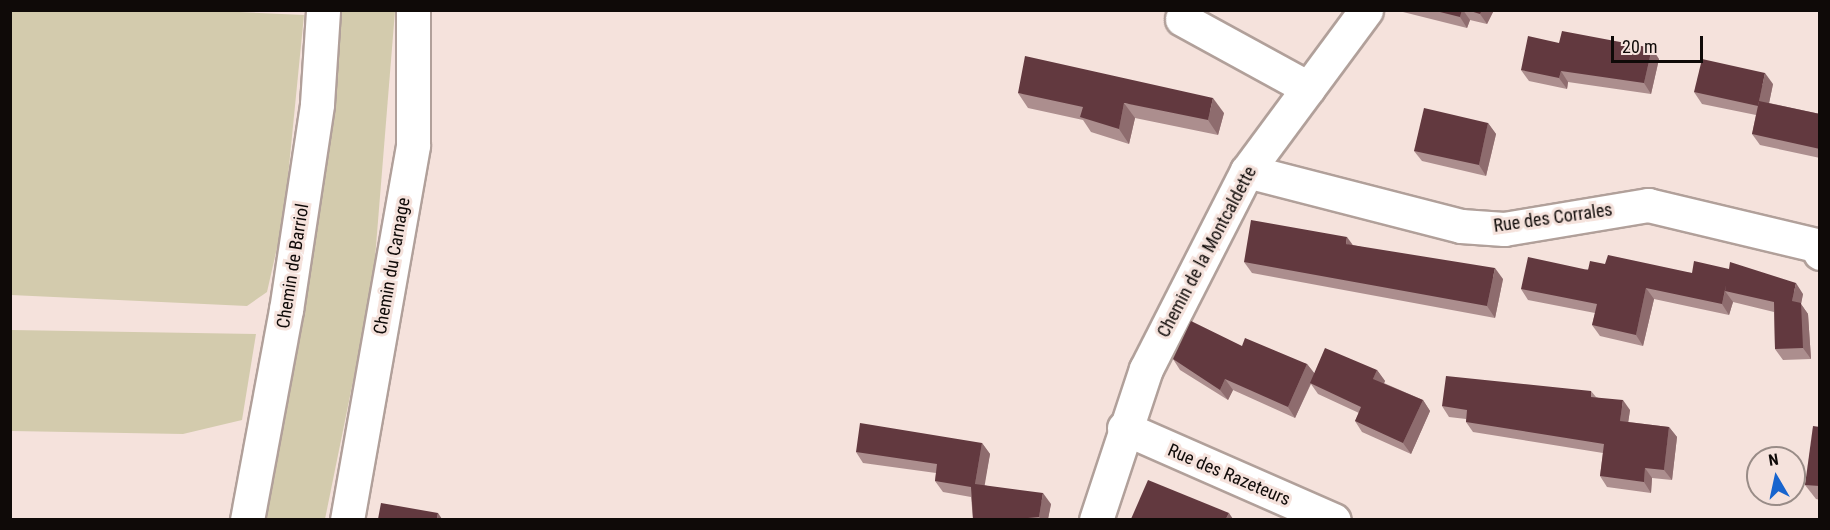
<!DOCTYPE html>
<style>
body{margin:0}
#map{position:relative;width:1830px;height:530px;overflow:hidden;background:#f5e2dc;font-family:"Roboto Condensed",sans-serif}
div>[style]{position:absolute}
.green>*{inset:0;background:#d3cbad}
.roads{filter:drop-shadow(2px 0 #b1a09a) drop-shadow(-2px 0 #b1a09a) drop-shadow(0 2px #b1a09a) drop-shadow(0 -2px #b1a09a)}
.minor>*{height:33px;margin:-16.5px;padding:0 16.5px;transform-origin:16.5px;border-radius:16.5px;background:#fff}
.wall>*{inset:0;background:#ac8e8e}
.shaded-wall>*{inset:0;background:#8e6c6e}
.building>*{inset:0;background:#62393f}
span{translate:-50% -50%;white-space:nowrap;text-align:center;line-height:1.15;-webkit-text-stroke:6px #f5e2dc;paint-order:stroke}
.street-label{font-size:18px;color:#0f0a08}
.frame{position:absolute;inset:0;border:12px solid #0f0a08;pointer-events:none}
.north{position:absolute;left:1746px;top:446px;width:60px;height:60px;box-sizing:border-box;background:#f5e2dc;border:2px solid #998c87;border-radius:50%;rotate:351deg;font-size:16px;font-weight:700;line-height:24px;text-align:center;color:#0f0a08}
.north::after{content:'';display:block;margin:auto;width:21px;height:27px;background:#1764ce;clip-path:polygon(50% 0,100% 100%,50% 72%,0 100%)}
.scale{position:absolute;left:1611px;top:36px;width:92px;height:27px;box-sizing:border-box;border:3px solid #0f0a08;border-top:0;padding-left:8px;font-size:18px;line-height:21px;white-space:nowrap;color:#0f0a08;-webkit-text-stroke:4px #f5e2dc;paint-order:stroke}
</style>
<div id="map">
<div class="green">
<i style="clip-path:polygon(195px 10px,304px 15px,284px 217px,267px 292px,247px 306px,11px 295px,10px 11px)"></i>
<i style="clip-path:polygon(331px 11px,395px 11px,373px 283px,325px 519px,261px 520px)"></i>
<i style="clip-path:polygon(11px 330px,256px 334px,242px 420px,183px 434px,11px 431px)"></i>
</div>
<div class="roads">
<div class="minor">
<i style="left:1182px;top:19px;width:144px;rotate:28.7deg"></i>
<i style="left:1247px;top:171px;width:221px;rotate:14.4deg"></i>
<i style="left:1461px;top:226px;width:43px;rotate:4deg"></i>
<i style="left:1504px;top:229px;width:146px;rotate:-9.5deg"></i>
<i style="left:1648px;top:205px;width:173px;rotate:13.4deg"></i>
<i style="left:1816px;top:245px;width:9px;rotate:63deg"></i>
<i style="left:1124px;top:428px;width:229px;rotate:23.7deg"></i>
<i style="left:247px;top:520px;width:214px;rotate:-79.5deg"></i>
<i style="left:286px;top:310px;width:208px;rotate:-81.4deg"></i>
<i style="left:317px;top:104px;width:94px;rotate:-86.3deg"></i>
<i style="left:347px;top:520px;width:381px;rotate:-80deg"></i>
<i style="left:413px;top:145px;width:135px;rotate:-90deg"></i>
<i style="left:1096px;top:520px;width:159px;rotate:-71.7deg"></i>
<i style="left:1146px;top:369px;width:222px;rotate:-63deg"></i>
<i style="left:1247px;top:171px;width:200px;rotate:-53.5deg"></i>
</div>
</div>
<div class="wall">
<i style="clip-path:polygon(1395px 10px,1494px 10px,1487px 24px,1470px 20px,1467px 28px)"></i>
<i style="clip-path:polygon(1559px 43px,1659px 59px,1651px 94px,1568px 82px,1567px 89px,1529px 81px,1521px 70px)"></i>
<i style="clip-path:polygon(1773px 84px,1769px 103px,1820px 114px,1820px 158px,1760px 145px,1752px 134px,1756px 115px,1702px 104px,1694px 92px)"></i>
<i style="clip-path:polygon(1018px 93px,1224px 113px,1218px 135px,1135px 118px,1129px 144px,1091px 132px,1083px 120px,1028px 108px)"></i>
<i style="clip-path:polygon(1488px 123px,1496px 134px,1486px 176px,1422px 161px,1414px 151px)"></i>
<i style="clip-path:polygon(1353px 245px,1503px 279px,1495px 318px,1252px 273px,1244px 262px)"></i>
<i style="clip-path:polygon(1605px 264px,1692px 273px,1803px 294px,1801px 304px,1808px 314px,1811px 359px,1783px 360px,1775px 349px,1774px 312px,1733px 302px,1729px 315px,1654px 299px,1643px 346px,1600px 336px,1592px 325px,1595px 313px,1528px 300px,1521px 289px)"></i>
<i style="clip-path:polygon(1242px 346px,1307px 364px,1314px 373px,1377px 370px,1385px 381px,1384px 383px,1423px 400px,1430px 411px,1411px 454px,1362px 432px,1355px 421px,1359px 413px,1318px 394px,1311px 384px,1295px 418px,1233px 390px,1228px 400px,1180px 370px,1173px 359px)"></i>
<i style="clip-path:polygon(1591px 391px,1596px 397px,1630px 410px,1628px 422px,1669px 427px,1677px 437px,1672px 480px,1652px 478px,1651px 493px,1607px 487px,1600px 476px,1603px 453px,1473px 432px,1466px 422px,1466px 419px,1449px 417px,1442px 406px)"></i>
<i style="clip-path:polygon(1820px 427px,1820px 500px,1816px 499px,1805px 485px)"></i>
<i style="clip-path:polygon(982px 443px,990px 454px,984px 485px,1051px 504px,1048px 519px,973px 519px,971px 497px,943px 492px,935px 481px,936px 473px,863px 463px,856px 452px)"></i>
</div>
<div class="shaded-wall">
<i style="clip-path:polygon(1462px 10px,1463px 10px,1470px 20px,1467px 28px,1460px 17px)"></i>
<i style="clip-path:polygon(1482px 10px,1494px 10px,1487px 24px,1480px 14px)"></i>
<i style="clip-path:polygon(1652px 48px,1659px 59px,1651px 94px,1644px 83px)"></i>
<i style="clip-path:polygon(1561px 71px,1568px 82px,1567px 89px,1559px 78px)"></i>
<i style="clip-path:polygon(1765px 73px,1773px 84px,1766px 118px,1758px 106px)"></i>
<i style="clip-path:polygon(1213px 98px,1224px 113px,1218px 135px,1208px 120px)"></i>
<i style="clip-path:polygon(1124px 103px,1135px 118px,1129px 144px,1119px 129px)"></i>
<i style="clip-path:polygon(1488px 123px,1496px 134px,1486px 176px,1479px 165px)"></i>
<i style="clip-path:polygon(1347px 237px,1355px 248px,1346px 244px)"></i>
<i style="clip-path:polygon(1495px 268px,1503px 279px,1495px 318px,1487px 306px)"></i>
<i style="clip-path:polygon(1796px 283px,1803px 294px,1801px 304px,1808px 314px,1811px 359px,1803px 348px,1792px 301px)"></i>
<i style="clip-path:polygon(1646px 288px,1654px 299px,1643px 346px,1636px 335px)"></i>
<i style="clip-path:polygon(1725px 291px,1733px 302px,1729px 315px,1722px 304px)"></i>
<i style="clip-path:polygon(1307px 364px,1315px 374px,1295px 418px,1288px 407px)"></i>
<i style="clip-path:polygon(1377px 370px,1385px 381px,1381px 390px,1373px 379px)"></i>
<i style="clip-path:polygon(1225px 379px,1233px 390px,1228px 400px,1220px 390px)"></i>
<i style="clip-path:polygon(1423px 400px,1430px 411px,1411px 454px,1403px 443px)"></i>
<i style="clip-path:polygon(1623px 400px,1630px 410px,1627px 431px,1620px 421px)"></i>
<i style="clip-path:polygon(1669px 427px,1677px 437px,1672px 480px,1664px 470px)"></i>
<i style="clip-path:polygon(982px 443px,990px 454px,983px 495px,975px 484px)"></i>
<i style="clip-path:polygon(1645px 468px,1652px 478px,1651px 493px,1644px 482px)"></i>
<i style="clip-path:polygon(1043px 493px,1051px 504px,1048px 519px,1041px 519px,1039px 517px)"></i>
<i style="clip-path:polygon(438px 513px,442px 519px,437px 519px)"></i>
<i style="clip-path:polygon(1229px 513px,1233px 519px,1226px 519px)"></i>
</div>
<div class="building">
<i style="clip-path:polygon(1432px 10px,1462px 10px,1460px 17px)"></i>
<i style="clip-path:polygon(1467px 10px,1482px 10px,1480px 14px)"></i>
<i style="clip-path:polygon(1562px 31px,1652px 48px,1644px 83px,1561px 71px,1559px 78px,1521px 70px,1528px 36px,1559px 43px)"></i>
<i style="clip-path:polygon(1025px 56px,1213px 98px,1208px 120px,1124px 103px,1119px 129px,1080px 117px,1083px 107px,1018px 93px)"></i>
<i style="clip-path:polygon(1702px 59px,1765px 73px,1758px 106px,1694px 92px)"></i>
<i style="clip-path:polygon(1759px 101px,1820px 114px,1820px 149px,1752px 134px)"></i>
<i style="clip-path:polygon(1424px 108px,1488px 123px,1479px 165px,1414px 151px)"></i>
<i style="clip-path:polygon(1251px 220px,1347px 237px,1346px 244px,1495px 268px,1487px 306px,1244px 262px)"></i>
<i style="clip-path:polygon(1608px 255px,1692px 273px,1694px 261px,1729px 269px,1730px 262px,1796px 283px,1792px 301px,1801px 303px,1803px 348px,1775px 349px,1774px 302px,1725px 291px,1726px 285px,1722px 304px,1646px 288px,1636px 335px,1592px 325px,1597px 304px,1521px 289px,1528px 257px,1588px 270px,1590px 261px,1605px 264px)"></i>
<i style="clip-path:polygon(1191px 321px,1242px 346px,1245px 338px,1307px 364px,1288px 407px,1225px 379px,1220px 390px,1173px 359px)"></i>
<i style="clip-path:polygon(1325px 348px,1377px 370px,1373px 379px,1423px 400px,1403px 443px,1355px 421px,1361px 407px,1310px 383px)"></i>
<i style="clip-path:polygon(1446px 376px,1591px 391px,1591px 397px,1623px 400px,1620px 421px,1669px 427px,1664px 470px,1645px 468px,1644px 482px,1600px 476px,1604px 444px,1466px 422px,1467px 410px,1442px 406px)"></i>
<i style="clip-path:polygon(860px 423px,982px 443px,975px 484px,1043px 493px,1039px 517px,1017px 519px,973px 519px,971px 487px,935px 481px,937px 464px,856px 452px)"></i>
<i style="clip-path:polygon(1813px 426px,1820px 427px,1820px 486px,1805px 485px)"></i>
<i style="clip-path:polygon(1148px 480px,1229px 513px,1226px 519px,1131px 519px)"></i>
<i style="clip-path:polygon(381px 503px,438px 513px,437px 519px,378px 519px)"></i>
</div>
<div class="street-label">
<span style="left:1553px;top:218px;rotate:-8deg">Rue des Corrales</span>
<span style="left:1207px;top:252px;rotate:-62deg">Chemin de la Montcaldette</span>
<span style="left:293px;top:266px;rotate:-81deg">Chemin de Barriol</span>
<span style="left:392px;top:266px;rotate:-80deg">Chemin du Carnage</span>
<span style="left:1229px;top:475px;rotate:23deg">Rue des Razeteurs</span>
</div>
<div class="frame"></div>
<div class="north">N</div>
<div class="scale">20 m</div>
</div>
